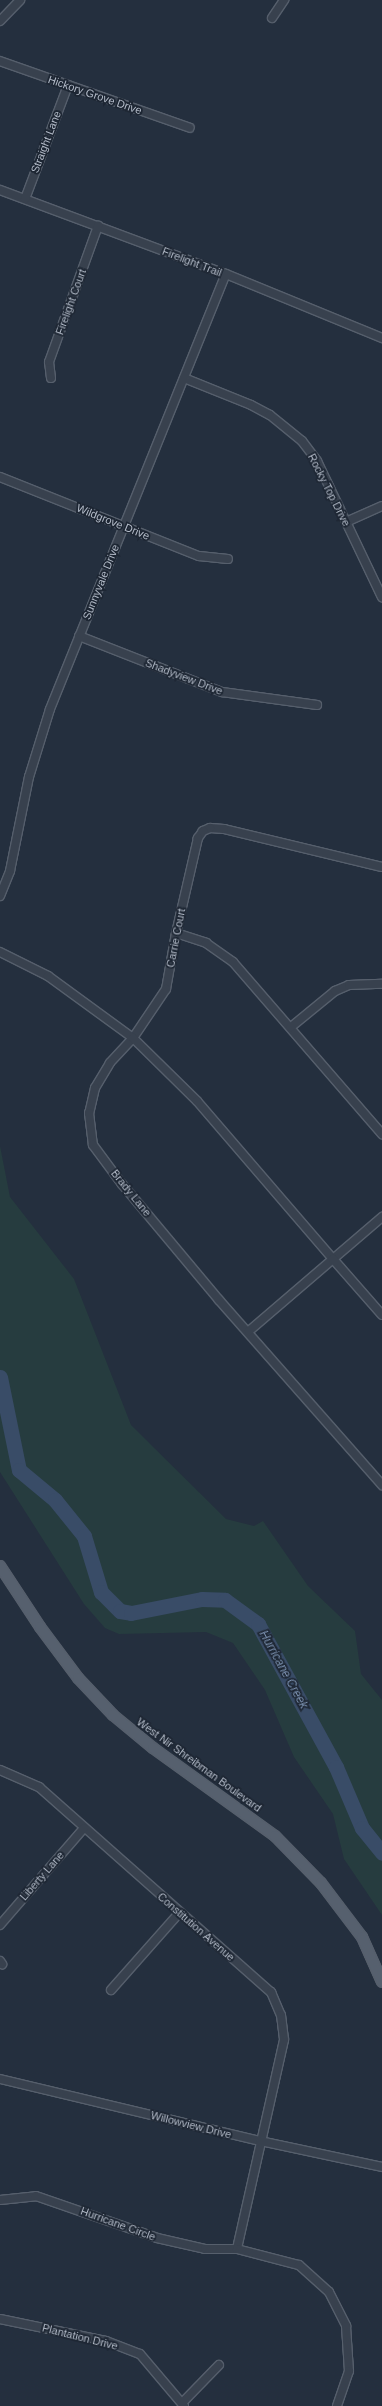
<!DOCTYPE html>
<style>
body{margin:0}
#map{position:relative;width:382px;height:2406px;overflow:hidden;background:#242f3e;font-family:Arial,sans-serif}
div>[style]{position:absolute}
.green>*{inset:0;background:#263c3f}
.river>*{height:15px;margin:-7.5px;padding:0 7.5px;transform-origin:7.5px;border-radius:7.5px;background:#394c67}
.roads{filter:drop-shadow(1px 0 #565f6c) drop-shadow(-1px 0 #565f6c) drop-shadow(0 1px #565f6c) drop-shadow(0 -1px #565f6c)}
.minor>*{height:8px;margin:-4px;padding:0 4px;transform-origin:4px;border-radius:4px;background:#38414e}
.major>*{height:10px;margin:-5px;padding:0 5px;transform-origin:5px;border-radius:5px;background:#56606e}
span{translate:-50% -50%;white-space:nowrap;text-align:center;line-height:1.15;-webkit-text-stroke:3.5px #1d2633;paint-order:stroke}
.street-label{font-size:11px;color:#b4bcc9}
.water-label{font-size:12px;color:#7c92b1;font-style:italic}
</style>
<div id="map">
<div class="green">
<i style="clip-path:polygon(0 1146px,10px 1197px,74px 1279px,131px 1425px,226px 1519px,254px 1526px,263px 1521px,308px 1586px,355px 1631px,361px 1674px,382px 1700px,382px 1915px,344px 1859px,333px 1814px,294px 1757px,265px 1690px,233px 1643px,206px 1632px,119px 1634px,105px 1628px,84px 1604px,0 1472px)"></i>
</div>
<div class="river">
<i style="left:0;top:1377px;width:95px;rotate:78.5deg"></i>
<i style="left:19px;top:1470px;width:47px;rotate:39.8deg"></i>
<i style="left:55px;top:1500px;width:46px;rotate:51.1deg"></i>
<i style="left:84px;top:1536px;width:59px;rotate:73.1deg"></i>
<i style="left:101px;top:1592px;width:27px;rotate:45deg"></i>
<i style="left:120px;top:1611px;width:11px;rotate:10deg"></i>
<i style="left:131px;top:1613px;width:72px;rotate:-11.2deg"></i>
<i style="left:202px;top:1599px;width:23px;rotate:2deg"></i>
<i style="left:225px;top:1600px;width:41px;rotate:36deg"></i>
<i style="left:258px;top:1624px;width:163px;rotate:61.4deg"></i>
<i style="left:336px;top:1767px;width:66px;rotate:66.9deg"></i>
<i style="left:362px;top:1828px;width:32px;rotate:51deg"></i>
</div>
<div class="roads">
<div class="minor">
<i style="left:272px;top:18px;width:22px;rotate:-56deg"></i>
<i style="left:0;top:21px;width:29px;rotate:-46deg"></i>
<i style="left:0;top:61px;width:201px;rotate:19.4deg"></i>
<i style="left:0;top:190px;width:241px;rotate:20.4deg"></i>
<i style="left:226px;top:274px;width:169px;rotate:22.3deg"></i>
<i style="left:25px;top:199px;width:122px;rotate:-69.3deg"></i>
<i style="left:51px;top:378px;width:16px;rotate:-97deg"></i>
<i style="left:49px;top:362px;width:145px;rotate:-70.2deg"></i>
<i style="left:184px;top:378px;width:72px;rotate:21.9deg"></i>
<i style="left:251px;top:405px;width:21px;rotate:28deg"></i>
<i style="left:270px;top:415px;width:41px;rotate:39.1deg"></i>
<i style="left:302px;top:441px;width:25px;rotate:53deg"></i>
<i style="left:317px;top:461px;width:151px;rotate:64.5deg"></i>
<i style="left:0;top:477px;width:214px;rotate:21.7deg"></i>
<i style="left:199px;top:556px;width:29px;rotate:6deg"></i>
<i style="left:346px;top:522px;width:39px;rotate:-24deg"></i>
<i style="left:79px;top:636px;width:154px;rotate:21.4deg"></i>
<i style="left:222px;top:692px;width:96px;rotate:7.8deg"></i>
<i style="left:382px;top:867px;width:163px;rotate:-166.5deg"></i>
<i style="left:224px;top:829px;width:14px;rotate:-176deg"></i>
<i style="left:210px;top:828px;width:8px;rotate:157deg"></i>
<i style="left:203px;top:831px;width:9px;rotate:126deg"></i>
<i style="left:198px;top:838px;width:98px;rotate:103deg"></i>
<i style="left:176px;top:933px;width:57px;rotate:100.1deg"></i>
<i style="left:166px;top:989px;width:59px;rotate:124deg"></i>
<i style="left:133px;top:1038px;width:34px;rotate:133deg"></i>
<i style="left:110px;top:1063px;width:29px;rotate:121deg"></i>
<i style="left:95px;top:1088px;width:26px;rotate:103deg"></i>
<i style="left:89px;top:1113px;width:32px;rotate:83deg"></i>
<i style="left:93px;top:1145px;width:49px;rotate:53.4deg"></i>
<i style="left:122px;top:1184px;width:151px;rotate:50.1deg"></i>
<i style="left:219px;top:1300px;width:247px;rotate:48.6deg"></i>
<i style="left:0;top:896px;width:27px;rotate:-68deg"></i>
<i style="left:10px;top:871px;width:96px;rotate:-78.6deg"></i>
<i style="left:29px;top:777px;width:71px;rotate:-72.8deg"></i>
<i style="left:50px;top:709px;width:469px;rotate:-68deg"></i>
<i style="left:176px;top:933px;width:32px;rotate:18deg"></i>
<i style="left:206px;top:943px;width:33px;rotate:35deg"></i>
<i style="left:233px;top:962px;width:228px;rotate:49.1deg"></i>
<i style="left:0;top:952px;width:54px;rotate:26.6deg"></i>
<i style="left:48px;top:976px;width:105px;rotate:36.1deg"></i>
<i style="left:133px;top:1038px;width:90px;rotate:44.5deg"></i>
<i style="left:197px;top:1101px;width:208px;rotate:49.3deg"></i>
<i style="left:333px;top:1259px;width:65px;rotate:-40.6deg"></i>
<i style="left:291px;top:1027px;width:57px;rotate:-39.3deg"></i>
<i style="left:335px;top:991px;width:15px;rotate:-23deg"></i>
<i style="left:349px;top:985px;width:33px;rotate:-2deg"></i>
<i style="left:249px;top:1331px;width:111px;rotate:-40.6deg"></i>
<i style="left:333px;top:1259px;width:74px;rotate:48.8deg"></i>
<i style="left:0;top:1770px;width:43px;rotate:23.6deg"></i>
<i style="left:39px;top:1787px;width:310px;rotate:41.5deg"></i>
<i style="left:271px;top:1992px;width:25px;rotate:67deg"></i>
<i style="left:281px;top:2015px;width:25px;rotate:83deg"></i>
<i style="left:284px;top:2040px;width:214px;rotate:102.7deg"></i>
<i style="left:0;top:1925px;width:128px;rotate:-49.1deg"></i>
<i style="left:0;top:1961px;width:4px;rotate:56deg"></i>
<i style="left:111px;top:1990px;width:104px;rotate:-48.5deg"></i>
<i style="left:0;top:2079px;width:267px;rotate:13.4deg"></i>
<i style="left:260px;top:2141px;width:125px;rotate:12deg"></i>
<i style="left:0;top:2200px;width:36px;rotate:-6deg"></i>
<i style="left:36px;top:2196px;width:128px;rotate:19.1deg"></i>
<i style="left:157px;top:2238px;width:49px;rotate:12.9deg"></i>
<i style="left:205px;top:2249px;width:32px"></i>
<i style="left:237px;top:2249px;width:64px;rotate:14.5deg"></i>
<i style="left:299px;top:2265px;width:40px;rotate:42deg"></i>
<i style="left:329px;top:2292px;width:38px;rotate:63deg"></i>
<i style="left:346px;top:2326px;width:45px;rotate:86.2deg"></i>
<i style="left:349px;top:2371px;width:37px;rotate:109deg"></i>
<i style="left:0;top:2319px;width:108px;rotate:11.7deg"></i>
<i style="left:106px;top:2341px;width:36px;rotate:21deg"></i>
<i style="left:140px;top:2354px;width:68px;rotate:49.8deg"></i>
<i style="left:182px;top:2403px;width:53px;rotate:-45.8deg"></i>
</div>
<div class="major">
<i style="left:0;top:1566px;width:73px;rotate:56.7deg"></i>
<i style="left:40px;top:1627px;width:64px;rotate:53.3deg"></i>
<i style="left:78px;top:1678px;width:51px;rotate:46.6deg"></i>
<i style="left:113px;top:1715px;width:52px;rotate:39.5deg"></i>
<i style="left:153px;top:1748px;width:150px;rotate:35.8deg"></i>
<i style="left:275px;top:1836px;width:66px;rotate:45.6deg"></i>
<i style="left:321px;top:1883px;width:68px;rotate:52.8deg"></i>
<i style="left:362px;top:1937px;width:49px;rotate:66deg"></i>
</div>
</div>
<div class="street-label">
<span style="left:95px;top:95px;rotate:19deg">Hickory Grove Drive</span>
<span style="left:46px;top:142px;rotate:-69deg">Straight Lane</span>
<span style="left:192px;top:262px;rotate:21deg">Firelight Trail</span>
<span style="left:71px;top:302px;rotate:-70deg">Firelight Court</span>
<span style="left:329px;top:490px;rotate:63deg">Rocky Top Drive</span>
<span style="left:113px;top:522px;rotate:22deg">Wildgrove Drive</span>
<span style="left:101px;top:582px;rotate:-68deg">Sunnyvale Drive</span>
<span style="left:184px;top:677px;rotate:21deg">Shadyview Drive</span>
<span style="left:176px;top:938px;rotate:-79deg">Carrie Court</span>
<span style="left:131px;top:1193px;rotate:51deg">Brady Lane</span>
<span style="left:199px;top:1765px;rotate:36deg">West Nir Shreibman Boulevard</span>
<span style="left:42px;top:1876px;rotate:-49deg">Liberty Lane</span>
<span style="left:196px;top:1927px;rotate:41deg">Constitution Avenue</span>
<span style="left:191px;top:2125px;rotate:14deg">Willowview Drive</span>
<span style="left:118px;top:2224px;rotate:20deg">Hurricane Circle</span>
<span style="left:80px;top:2337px;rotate:14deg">Plantation Drive</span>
</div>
<div class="water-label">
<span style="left:283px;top:1670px;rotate:61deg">Hurricane Creek</span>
</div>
</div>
